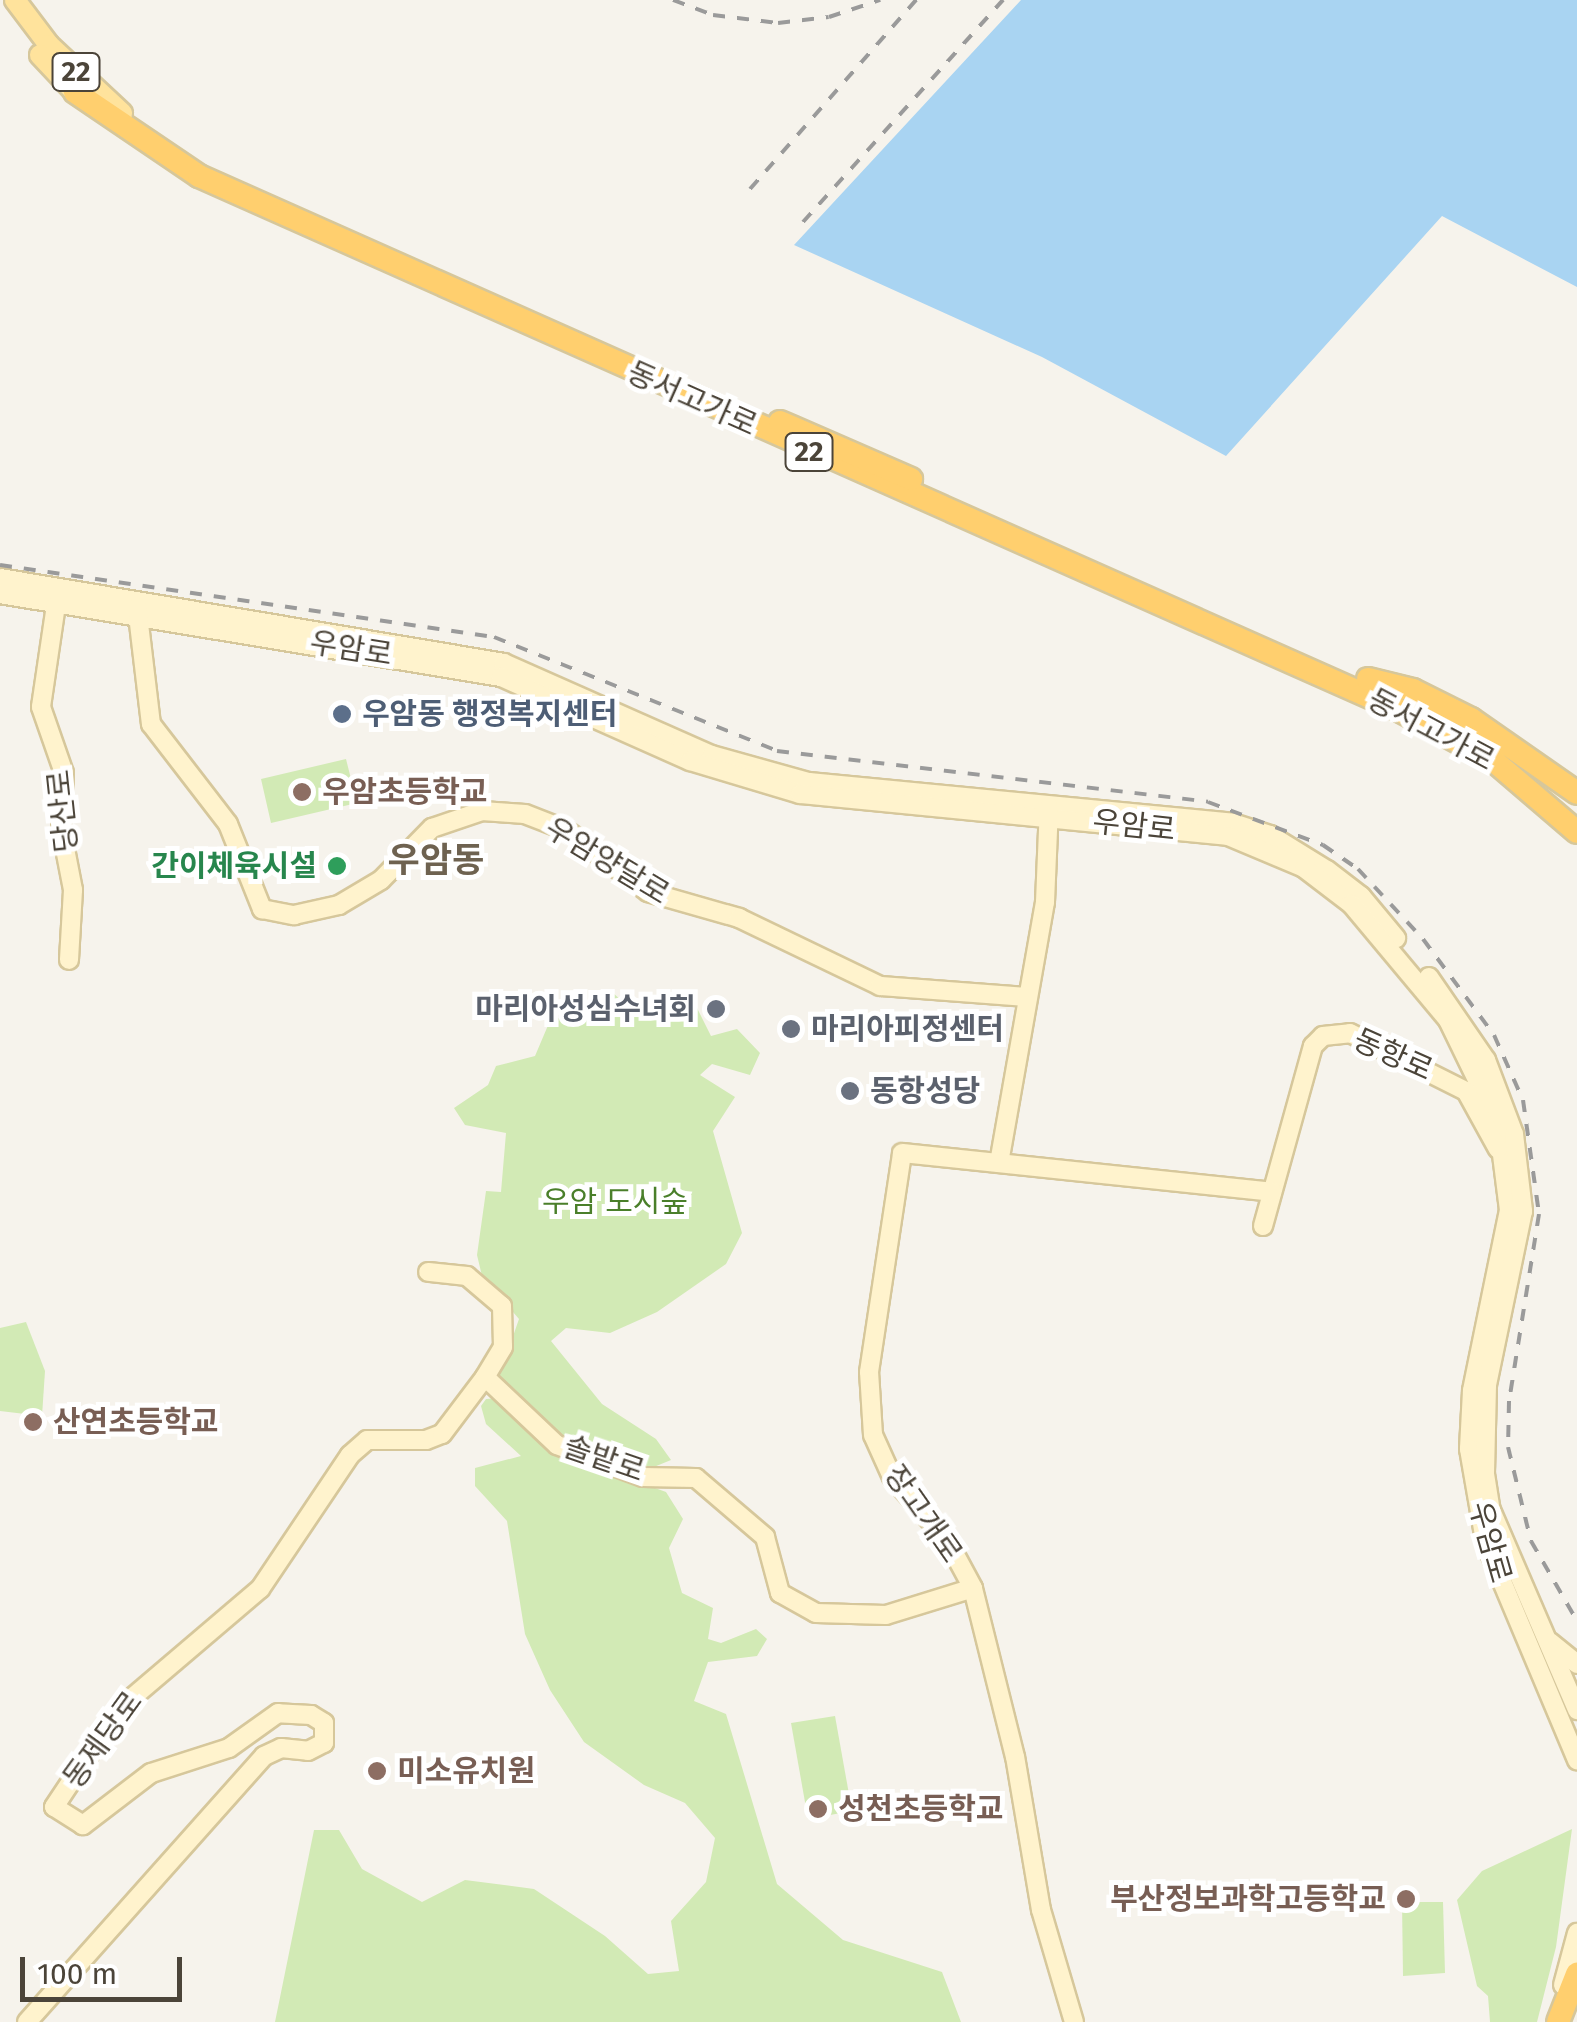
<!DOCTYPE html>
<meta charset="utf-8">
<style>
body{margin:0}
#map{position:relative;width:1577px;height:2022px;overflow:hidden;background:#f6f3ec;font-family:"Fira Sans","Noto Sans KR",sans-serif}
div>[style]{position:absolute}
.green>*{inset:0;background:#d2eab5}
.water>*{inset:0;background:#a9d4f2}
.roads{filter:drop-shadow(2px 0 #d6c79b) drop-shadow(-2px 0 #d6c79b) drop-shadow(0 2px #d6c79b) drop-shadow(0 -2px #d6c79b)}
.secondary>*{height:18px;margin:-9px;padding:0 9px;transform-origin:9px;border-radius:9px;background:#fff3cd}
.primary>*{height:20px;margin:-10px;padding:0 10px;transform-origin:10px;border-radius:10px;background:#ffe39c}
.highway>*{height:22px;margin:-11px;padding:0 11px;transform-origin:11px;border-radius:11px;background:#ffcf6e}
.rail>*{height:4px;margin-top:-2px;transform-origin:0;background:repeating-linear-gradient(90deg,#9a9a9a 0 12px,transparent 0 24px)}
.dots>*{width:28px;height:28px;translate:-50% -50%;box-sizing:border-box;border:5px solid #fff;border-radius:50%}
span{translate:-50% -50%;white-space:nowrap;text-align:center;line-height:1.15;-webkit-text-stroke:10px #fff;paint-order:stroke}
.shield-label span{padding:2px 8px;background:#fff;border:2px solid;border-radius:8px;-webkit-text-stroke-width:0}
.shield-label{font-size:28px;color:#4b4439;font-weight:700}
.street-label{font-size:30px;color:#4b4439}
.service-label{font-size:30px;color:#4e5e75;font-weight:700}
.left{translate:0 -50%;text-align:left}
.education-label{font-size:30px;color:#785e54;font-weight:700}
.right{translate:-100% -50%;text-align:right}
.leisure-label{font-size:30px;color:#27864d;font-weight:700}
.worship-label{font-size:30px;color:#5b616d;font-weight:700}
.park-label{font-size:30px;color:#4a7f2a}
.quarter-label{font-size:35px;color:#6e6250;font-weight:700}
.scale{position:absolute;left:20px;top:1957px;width:162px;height:45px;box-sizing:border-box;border:5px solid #4b4439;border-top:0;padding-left:12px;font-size:30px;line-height:35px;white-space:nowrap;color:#4b4439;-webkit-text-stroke:8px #fff;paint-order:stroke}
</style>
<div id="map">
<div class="green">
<i style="clip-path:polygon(346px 759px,357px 803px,271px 823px,261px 779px)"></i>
<i style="clip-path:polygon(678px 991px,690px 994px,711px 1036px,737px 1029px,760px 1053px,750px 1075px,712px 1064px,700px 1075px,735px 1097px,713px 1131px,742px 1233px,726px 1264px,657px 1312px,610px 1333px,566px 1328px,551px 1341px,602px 1404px,656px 1439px,671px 1460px,644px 1471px,558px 1438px,497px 1382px,519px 1319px,482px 1276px,477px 1255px,486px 1191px,501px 1192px,506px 1133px,465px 1125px,454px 1108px,488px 1085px,496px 1066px,535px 1056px,549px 1023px,612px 992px,632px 1010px,658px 1006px)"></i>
<i style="clip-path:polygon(26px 1322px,45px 1371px,42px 1416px,0 1411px,0 1328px)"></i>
<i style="clip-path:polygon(499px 1398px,556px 1452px,666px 1492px,683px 1519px,669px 1548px,682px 1593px,713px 1608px,708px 1639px,721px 1643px,756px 1629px,767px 1639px,757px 1656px,708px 1662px,694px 1701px,726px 1714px,777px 1884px,843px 1940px,942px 1972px,961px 2022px,275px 2022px,314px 1830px,339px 1830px,362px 1869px,422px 1902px,465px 1880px,534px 1889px,605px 1936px,648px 1974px,679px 1971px,671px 1921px,706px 1882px,715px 1838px,685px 1803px,644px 1785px,584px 1742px,550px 1690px,525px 1634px,507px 1521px,475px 1486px,475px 1468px,521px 1456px,486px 1424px,481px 1406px,486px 1399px)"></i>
<i style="clip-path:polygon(835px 1716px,852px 1811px,808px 1819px,791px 1723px)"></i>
<i style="clip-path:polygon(1572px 1829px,1556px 1947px,1537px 2022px,1490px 2022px,1488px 1996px,1477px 1986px,1457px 1900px,1482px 1871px)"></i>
<i style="clip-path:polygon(1402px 1902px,1443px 1902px,1445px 1973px,1403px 1976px)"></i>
</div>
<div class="water">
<i style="clip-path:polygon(1021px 0,1577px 0,1577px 287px,1442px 216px,1226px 456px,1042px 357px,794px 245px)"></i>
</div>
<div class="roads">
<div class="secondary">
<i style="left:0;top:578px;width:511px;rotate:9.57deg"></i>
<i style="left:504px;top:663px;width:227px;rotate:23.9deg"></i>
<i style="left:712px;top:755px;width:101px;rotate:15.6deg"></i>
<i style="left:809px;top:782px;width:426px;rotate:5.5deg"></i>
<i style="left:1233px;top:823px;width:39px;rotate:18deg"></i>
<i style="left:1270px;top:835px;width:67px;rotate:31.6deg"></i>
<i style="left:1327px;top:870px;width:43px;rotate:37.4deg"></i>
<i style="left:1361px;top:896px;width:55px;rotate:50.2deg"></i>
<i style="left:0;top:594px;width:508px;rotate:9.41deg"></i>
<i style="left:501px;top:677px;width:207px;rotate:24deg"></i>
<i style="left:690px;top:761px;width:115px;rotate:16.7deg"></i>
<i style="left:800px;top:794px;width:430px;rotate:5.6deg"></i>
<i style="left:1228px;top:836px;width:82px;rotate:22.8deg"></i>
<i style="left:1304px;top:868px;width:59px;rotate:37.5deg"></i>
<i style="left:1351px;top:904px;width:151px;rotate:50.1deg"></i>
<i style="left:1448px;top:1020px;width:114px;rotate:64.1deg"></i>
<i style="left:1498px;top:1123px;width:88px;rotate:82.8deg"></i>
<i style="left:1509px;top:1210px;width:185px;rotate:101.6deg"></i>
<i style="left:1472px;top:1391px;width:58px;rotate:93deg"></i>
<i style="left:1469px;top:1449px;width:93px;rotate:80.1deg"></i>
<i style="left:1485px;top:1541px;width:238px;rotate:67.2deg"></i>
<i style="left:56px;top:605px;width:103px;rotate:98.4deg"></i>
<i style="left:41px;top:707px;width:70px;rotate:70.8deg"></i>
<i style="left:64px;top:773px;width:55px;rotate:93.1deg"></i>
<i style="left:61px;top:828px;width:63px;rotate:79deg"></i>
<i style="left:73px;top:890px;width:70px;rotate:93.3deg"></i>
<i style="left:137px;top:607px;width:118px;rotate:83.2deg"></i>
<i style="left:151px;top:724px;width:126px;rotate:52.4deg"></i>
<i style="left:228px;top:824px;width:92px;rotate:68.2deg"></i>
<i style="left:262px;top:909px;width:33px;rotate:11deg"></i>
<i style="left:294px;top:915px;width:46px;rotate:-12.5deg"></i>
<i style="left:339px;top:905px;width:49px;rotate:-30.8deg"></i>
<i style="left:381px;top:880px;width:73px;rotate:-45.6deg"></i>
<i style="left:432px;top:828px;width:53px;rotate:-18.8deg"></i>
<i style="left:482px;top:811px;width:43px;rotate:4deg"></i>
<i style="left:525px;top:814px;width:44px;rotate:21.3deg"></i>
<i style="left:566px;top:830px;width:103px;rotate:37.1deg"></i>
<i style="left:648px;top:892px;width:95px;rotate:15.9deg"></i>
<i style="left:739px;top:918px;width:157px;rotate:25.7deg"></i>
<i style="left:880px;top:986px;width:148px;rotate:4.3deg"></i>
<i style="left:1429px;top:977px;width:101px;rotate:55.5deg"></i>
<i style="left:1486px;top:1060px;width:79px;rotate:69.3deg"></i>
<i style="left:1514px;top:1134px;width:78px;rotate:83.3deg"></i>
<i style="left:1523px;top:1211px;width:178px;rotate:101.7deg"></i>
<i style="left:1487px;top:1385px;width:89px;rotate:91.3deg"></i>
<i style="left:1485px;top:1474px;width:36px;rotate:81deg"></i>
<i style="left:1491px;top:1510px;width:218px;rotate:66.7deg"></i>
<i style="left:999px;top:1163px;width:265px;rotate:-80deg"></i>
<i style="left:1045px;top:902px;width:95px;rotate:-87.6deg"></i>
<i style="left:1263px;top:1226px;width:187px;rotate:-74.5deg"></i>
<i style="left:1313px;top:1046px;width:14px;rotate:-45deg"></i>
<i style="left:1323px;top:1036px;width:27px;rotate:-6deg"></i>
<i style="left:1350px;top:1033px;width:130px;rotate:26.6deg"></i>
<i style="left:1466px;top:1091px;width:66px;rotate:61.1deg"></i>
<i style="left:485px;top:1377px;width:99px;rotate:43.4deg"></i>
<i style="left:557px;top:1445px;width:92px;rotate:20.4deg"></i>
<i style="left:643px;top:1477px;width:53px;rotate:1.1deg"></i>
<i style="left:696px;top:1478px;width:91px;rotate:40.5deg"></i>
<i style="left:765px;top:1537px;width:58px;rotate:75deg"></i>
<i style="left:780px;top:1593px;width:41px;rotate:29.1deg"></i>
<i style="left:816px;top:1613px;width:70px;rotate:1.6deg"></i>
<i style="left:886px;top:1615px;width:91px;rotate:-17.2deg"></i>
<i style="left:1550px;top:1642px;width:35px;rotate:39deg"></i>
<i style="left:1563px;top:1985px;width:54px;rotate:-74.9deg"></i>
<i style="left:27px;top:2022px;width:356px;rotate:-48.3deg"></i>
<i style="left:264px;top:1756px;width:19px;rotate:-25deg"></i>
<i style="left:281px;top:1748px;width:27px;rotate:6deg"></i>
<i style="left:308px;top:1751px;width:18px;rotate:-27deg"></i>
<i style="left:324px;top:1743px;width:20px;rotate:-90deg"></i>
<i style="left:324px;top:1723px;width:15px;rotate:-148deg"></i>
<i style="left:311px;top:1715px;width:33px;rotate:-177deg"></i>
<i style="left:278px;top:1713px;width:60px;rotate:144.5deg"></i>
<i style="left:229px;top:1748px;width:82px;rotate:162.2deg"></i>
<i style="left:151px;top:1773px;width:86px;rotate:142.6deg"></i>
<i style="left:83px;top:1825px;width:34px;rotate:-148deg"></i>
<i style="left:54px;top:1807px;width:119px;rotate:-56.3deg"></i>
<i style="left:120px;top:1708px;width:184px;rotate:-40.4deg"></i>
<i style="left:260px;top:1589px;width:161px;rotate:-56.1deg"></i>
<i style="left:350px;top:1455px;width:23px;rotate:-41deg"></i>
<i style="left:367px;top:1440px;width:59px"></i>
<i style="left:426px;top:1440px;width:17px;rotate:-21deg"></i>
<i style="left:442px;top:1434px;width:71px;rotate:-53deg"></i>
<i style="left:485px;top:1377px;width:35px;rotate:-59deg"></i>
<i style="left:503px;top:1347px;width:41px;rotate:-91.4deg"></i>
<i style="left:502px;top:1306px;width:46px;rotate:-139.4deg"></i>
<i style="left:467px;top:1276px;width:39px;rotate:-174deg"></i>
<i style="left:1074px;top:2022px;width:117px;rotate:-106.4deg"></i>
<i style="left:1041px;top:1910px;width:155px;rotate:-99.6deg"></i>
<i style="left:1015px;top:1757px;width:174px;rotate:-104deg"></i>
<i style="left:973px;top:1588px;width:55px;rotate:-118.4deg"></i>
<i style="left:947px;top:1540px;width:84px;rotate:-131.1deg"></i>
<i style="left:892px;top:1477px;width:46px;rotate:-114.3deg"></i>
<i style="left:873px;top:1435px;width:63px;rotate:-93.6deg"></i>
<i style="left:869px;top:1372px;width:221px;rotate:-81.4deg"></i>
<i style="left:902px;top:1153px;width:372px;rotate:6deg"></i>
</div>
<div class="primary">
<i style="left:15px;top:0;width:56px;rotate:52.9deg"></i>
<i style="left:49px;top:45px;width:100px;rotate:43deg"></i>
<i style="left:40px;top:55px;width:51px;rotate:46.6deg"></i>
</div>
<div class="highway">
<i style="left:75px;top:92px;width:150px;rotate:34.1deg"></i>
<i style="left:199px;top:176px;width:1316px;rotate:23.99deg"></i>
<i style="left:1401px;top:711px;width:106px;rotate:28.3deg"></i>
<i style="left:1494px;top:761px;width:109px;rotate:40.5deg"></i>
<i style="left:780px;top:422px;width:143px;rotate:23.5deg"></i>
<i style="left:1368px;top:679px;width:46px;rotate:13.7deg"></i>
<i style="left:1413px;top:690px;width:65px;rotate:26.6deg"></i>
<i style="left:1471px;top:719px;width:129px;rotate:34.9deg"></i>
<i style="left:1558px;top:2022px;width:52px;rotate:-68.4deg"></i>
</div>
</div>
<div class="rail">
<i style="left:673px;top:0;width:43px;rotate:20.6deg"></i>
<i style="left:713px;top:15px;width:65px;rotate:7deg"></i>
<i style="left:778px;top:23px;width:51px;rotate:-6.7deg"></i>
<i style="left:829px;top:17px;width:54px;rotate:-18.4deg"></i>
<i style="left:750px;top:189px;width:252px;rotate:-48.7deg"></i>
<i style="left:803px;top:222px;width:299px;rotate:-48deg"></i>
<i style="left:0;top:565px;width:499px;rotate:8.3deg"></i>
<i style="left:494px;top:637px;width:305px;rotate:21.9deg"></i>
<i style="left:777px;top:751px;width:434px;rotate:6.7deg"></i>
<i style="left:1208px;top:802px;width:123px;rotate:20.5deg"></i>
<i style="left:1323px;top:845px;width:42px;rotate:34.4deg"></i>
<i style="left:1358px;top:869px;width:96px;rotate:47.1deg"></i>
<i style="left:1423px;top:939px;width:119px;rotate:53.5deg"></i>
<i style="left:1494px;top:1035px;width:71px;rotate:66deg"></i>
<i style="left:1523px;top:1100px;width:115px;rotate:82deg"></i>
<i style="left:1539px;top:1214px;width:189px;rotate:99.1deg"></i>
<i style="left:1509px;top:1401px;width:46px;rotate:91.2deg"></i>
<i style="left:1508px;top:1447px;width:97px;rotate:76.3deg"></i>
<i style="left:1531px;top:1541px;width:92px;rotate:60.1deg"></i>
</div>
<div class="dots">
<i style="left:342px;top:714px;background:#5c6f8a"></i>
<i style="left:302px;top:792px;background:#8d6e63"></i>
<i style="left:337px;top:866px;background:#2e9e5b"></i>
<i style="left:716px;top:1009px;background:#6b7280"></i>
<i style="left:791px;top:1029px;background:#6b7280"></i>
<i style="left:850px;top:1091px;background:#6b7280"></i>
<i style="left:33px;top:1422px;background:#8d6e63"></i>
<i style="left:377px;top:1771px;background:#8d6e63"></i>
<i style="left:818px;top:1809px;background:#8d6e63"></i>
<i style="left:1406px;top:1899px;background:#8d6e63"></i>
</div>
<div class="shield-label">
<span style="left:76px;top:72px">22</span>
<span style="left:809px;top:452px">22</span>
</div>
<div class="street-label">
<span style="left:692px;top:399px;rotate:24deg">동서고가로</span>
<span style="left:351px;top:649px;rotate:9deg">우암로</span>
<span style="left:1431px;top:730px;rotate:28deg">동서고가로</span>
<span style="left:63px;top:811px;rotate:-96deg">당산로</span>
<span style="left:1134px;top:826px;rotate:6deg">우암로</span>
<span style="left:607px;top:861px;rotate:31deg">우암양달로</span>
<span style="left:1393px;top:1055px;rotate:24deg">동항로</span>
<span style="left:604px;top:1459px;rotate:19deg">솔밭로</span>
<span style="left:923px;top:1514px;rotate:55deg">장고개로</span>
<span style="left:1490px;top:1542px;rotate:74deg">우암로</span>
<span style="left:103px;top:1740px;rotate:-54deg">동제당로</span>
</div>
<div class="service-label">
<span class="left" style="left:362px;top:714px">우암동 행정복지센터</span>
</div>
<div class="education-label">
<span class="left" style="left:322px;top:792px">우암초등학교</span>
<span class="left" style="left:53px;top:1422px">산연초등학교</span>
<span class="left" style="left:397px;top:1771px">미소유치원</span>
<span class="left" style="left:838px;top:1809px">성천초등학교</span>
<span class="right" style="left:1386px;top:1899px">부산정보과학고등학교</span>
</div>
<div class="leisure-label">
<span class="right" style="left:317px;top:866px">간이체육시설</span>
</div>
<div class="worship-label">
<span class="right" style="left:696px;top:1009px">마리아성심수녀회</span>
<span class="left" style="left:811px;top:1029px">마리아피정센터</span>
<span class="left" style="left:870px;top:1091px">동항성당</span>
</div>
<div class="park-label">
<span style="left:615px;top:1202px">우암 도시숲</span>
</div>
<div class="quarter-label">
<span style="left:436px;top:860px">우암동</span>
</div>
<div class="scale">100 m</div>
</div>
